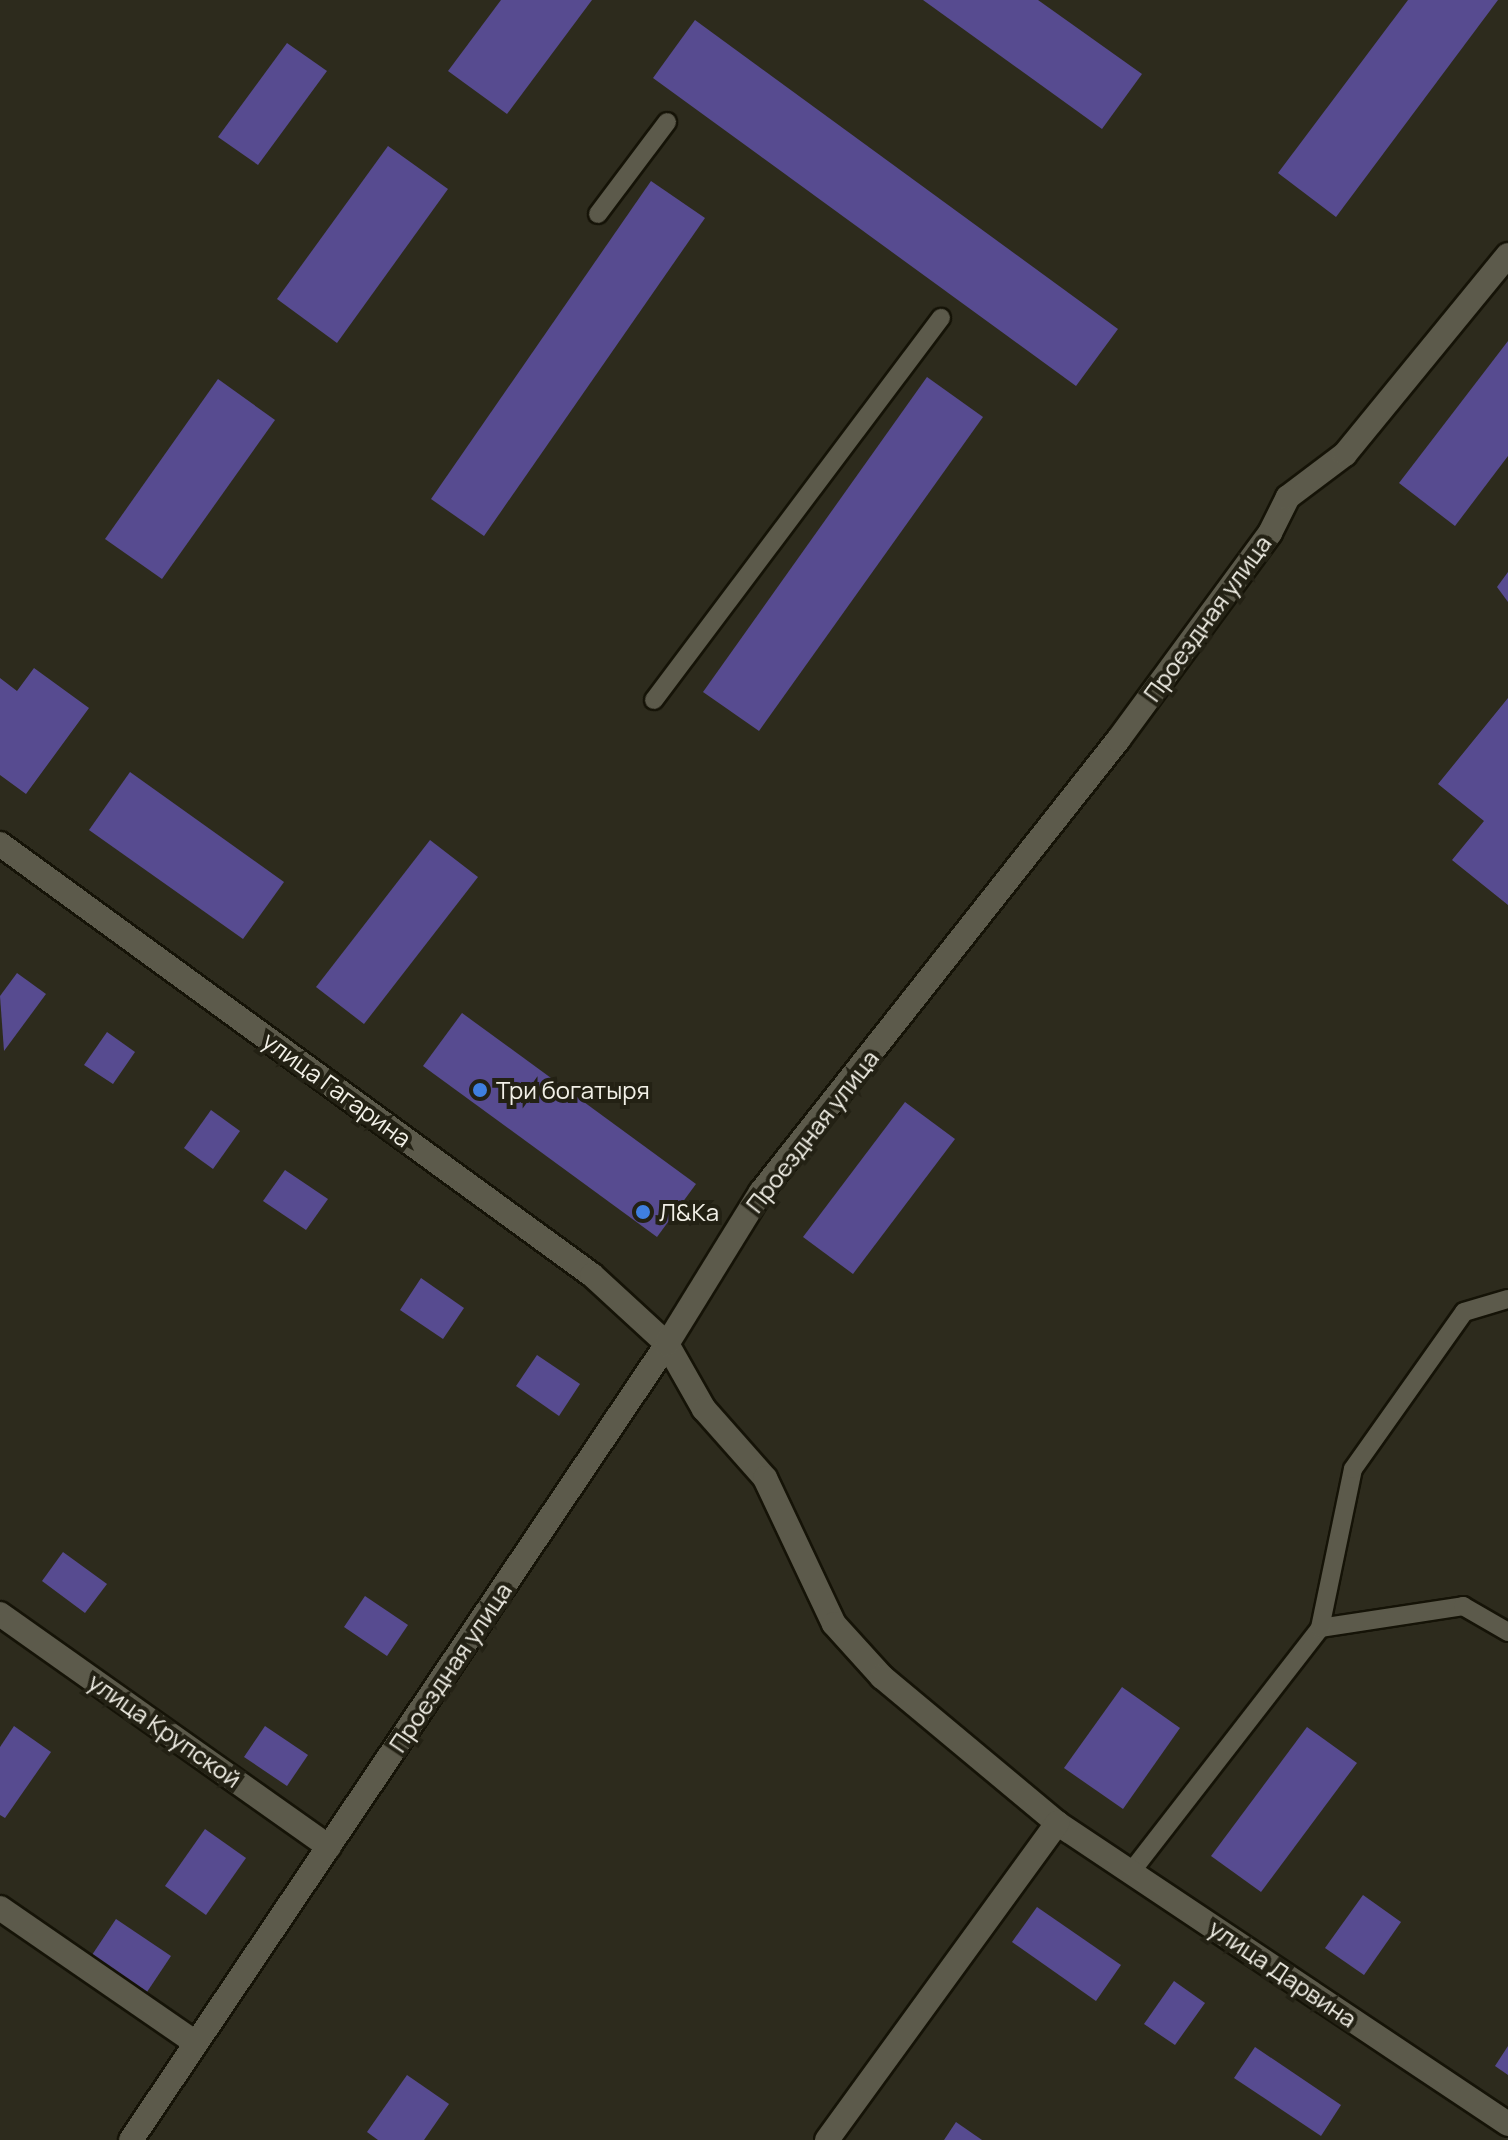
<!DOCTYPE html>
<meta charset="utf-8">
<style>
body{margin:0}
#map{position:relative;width:1508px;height:2140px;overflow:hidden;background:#2d2b1d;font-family:Manrope,sans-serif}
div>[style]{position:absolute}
.building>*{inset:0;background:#574b90}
.roads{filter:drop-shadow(2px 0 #151307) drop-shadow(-2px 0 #151307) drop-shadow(0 2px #151307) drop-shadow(0 -2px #151307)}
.service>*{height:18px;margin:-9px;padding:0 9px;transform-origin:9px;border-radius:9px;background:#5c5a4b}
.minor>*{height:24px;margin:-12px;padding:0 12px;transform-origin:12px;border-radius:12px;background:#5c5a4b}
.dots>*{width:22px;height:22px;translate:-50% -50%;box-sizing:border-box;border:4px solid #232114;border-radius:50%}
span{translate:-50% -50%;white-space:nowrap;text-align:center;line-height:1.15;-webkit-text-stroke:8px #232114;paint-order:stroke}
.street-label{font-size:24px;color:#f2f0e7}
.poi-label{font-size:24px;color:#f2f0e7}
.left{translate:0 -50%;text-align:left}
</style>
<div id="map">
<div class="building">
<i style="clip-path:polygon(501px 0,592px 0,507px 114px,448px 71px)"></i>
<i style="clip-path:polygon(923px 0,1038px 0,1142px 74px,1102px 129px)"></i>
<i style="clip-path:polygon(1408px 0,1498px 0,1336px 217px,1278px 173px)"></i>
<i style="clip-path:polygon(695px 20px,1118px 329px,1076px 386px,653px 78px)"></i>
<i style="clip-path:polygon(287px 43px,327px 71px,258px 165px,218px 137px)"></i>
<i style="clip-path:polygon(388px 146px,448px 189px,337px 343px,277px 299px)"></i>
<i style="clip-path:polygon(651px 181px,705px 218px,484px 536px,431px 499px)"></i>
<i style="clip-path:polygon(1508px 341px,1508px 456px,1455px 526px,1399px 483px)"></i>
<i style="clip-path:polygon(927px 377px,983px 417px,759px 731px,703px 692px)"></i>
<i style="clip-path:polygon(218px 379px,275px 420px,162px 579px,105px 539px)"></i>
<i style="clip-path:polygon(1508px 572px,1508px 602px,1497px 587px)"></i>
<i style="clip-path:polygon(34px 668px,89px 708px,26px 794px,0 775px,0 678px,17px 691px)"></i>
<i style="clip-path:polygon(1508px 698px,1508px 905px,1452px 860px,1484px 821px,1438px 784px)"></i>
<i style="clip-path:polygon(130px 772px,284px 882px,243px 939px,89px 830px)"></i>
<i style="clip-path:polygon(430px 840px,478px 877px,364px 1024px,316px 987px)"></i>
<i style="clip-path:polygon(17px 973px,46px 994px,4px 1051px,0 996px)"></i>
<i style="clip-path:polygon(462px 1013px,696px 1184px,657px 1237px,423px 1066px)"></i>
<i style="clip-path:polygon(107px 1032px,135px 1052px,113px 1084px,84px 1065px)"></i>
<i style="clip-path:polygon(905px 1102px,955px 1139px,853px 1274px,803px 1237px)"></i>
<i style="clip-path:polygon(211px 1110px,240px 1131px,213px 1169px,184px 1148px)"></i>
<i style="clip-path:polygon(285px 1170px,328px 1199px,306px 1230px,263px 1201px)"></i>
<i style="clip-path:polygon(421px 1278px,464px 1308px,443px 1339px,400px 1310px)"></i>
<i style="clip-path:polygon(537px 1355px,580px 1384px,559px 1416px,516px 1386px)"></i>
<i style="clip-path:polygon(63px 1552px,107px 1584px,85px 1613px,42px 1581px)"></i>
<i style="clip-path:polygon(365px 1596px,408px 1625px,387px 1656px,344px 1627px)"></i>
<i style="clip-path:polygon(1122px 1687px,1180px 1728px,1123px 1809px,1064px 1768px)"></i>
<i style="clip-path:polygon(14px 1726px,51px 1752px,5px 1818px,0 1815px,0 1747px)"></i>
<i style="clip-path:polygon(265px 1726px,308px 1755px,287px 1786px,244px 1757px)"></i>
<i style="clip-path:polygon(1307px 1727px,1357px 1763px,1261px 1892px,1211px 1856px)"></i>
<i style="clip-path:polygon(205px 1829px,246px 1858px,206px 1915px,165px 1886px)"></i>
<i style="clip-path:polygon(1363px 1895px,1401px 1922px,1364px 1975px,1325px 1948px)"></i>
<i style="clip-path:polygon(1037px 1907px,1121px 1965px,1096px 2001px,1012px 1942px)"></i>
<i style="clip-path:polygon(116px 1919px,171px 1956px,147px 1992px,92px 1955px)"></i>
<i style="clip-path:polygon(1174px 1981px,1205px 2003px,1175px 2045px,1144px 2024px)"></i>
<i style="clip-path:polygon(1508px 2046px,1508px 2075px,1495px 2066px)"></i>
<i style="clip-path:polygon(1255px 2047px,1341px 2105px,1321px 2136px,1234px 2078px)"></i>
<i style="clip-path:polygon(407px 2075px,449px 2104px,424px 2140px,378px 2140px,367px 2132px)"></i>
<i style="clip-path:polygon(956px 2122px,982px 2140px,944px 2140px)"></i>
</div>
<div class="roads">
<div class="service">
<i style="left:598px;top:214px;width:115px;rotate:-53.1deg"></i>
<i style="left:654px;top:700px;width:478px;rotate:-53.1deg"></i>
<i style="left:1320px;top:1628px;width:145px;rotate:-8.7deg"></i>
<i style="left:1463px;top:1606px;width:52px;rotate:30deg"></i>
<i style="left:1131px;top:1872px;width:309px;rotate:-52.2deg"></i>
<i style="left:1320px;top:1628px;width:162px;rotate:-78.3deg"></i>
<i style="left:1353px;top:1469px;width:192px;rotate:-54.7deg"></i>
<i style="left:1464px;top:1312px;width:46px;rotate:-16.5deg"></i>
</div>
<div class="minor">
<i style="left:0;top:844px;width:732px;rotate:36.06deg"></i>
<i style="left:592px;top:1275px;width:102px;rotate:42.6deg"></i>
<i style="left:667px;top:1344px;width:75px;rotate:60.4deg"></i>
<i style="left:704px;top:1409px;width:92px;rotate:48.5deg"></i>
<i style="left:765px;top:1478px;width:161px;rotate:64.7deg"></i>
<i style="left:834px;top:1624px;width:72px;rotate:47.8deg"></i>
<i style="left:882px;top:1677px;width:228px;rotate:39.8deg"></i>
<i style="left:1057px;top:1823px;width:542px;rotate:33.72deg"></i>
<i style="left:0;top:1614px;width:403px;rotate:35.3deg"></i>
<i style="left:0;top:1908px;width:238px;rotate:34.6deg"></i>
<i style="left:131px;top:2140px;width:960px;rotate:-56.04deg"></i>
<i style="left:667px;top:1344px;width:179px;rotate:-58.3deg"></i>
<i style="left:761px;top:1192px;width:576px;rotate:-51.7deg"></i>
<i style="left:1118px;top:740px;width:257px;rotate:-53.7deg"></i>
<i style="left:1270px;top:533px;width:40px;rotate:-63.4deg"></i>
<i style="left:1288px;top:497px;width:71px;rotate:-37deg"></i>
<i style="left:1345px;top:454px;width:257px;rotate:-50.7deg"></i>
<i style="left:827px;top:2140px;width:392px;rotate:-54deg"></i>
</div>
</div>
<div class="dots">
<i style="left:480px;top:1090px;background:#3f7fe0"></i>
<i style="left:643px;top:1212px;background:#3f7fe0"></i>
</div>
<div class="street-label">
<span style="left:1207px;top:618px;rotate:-54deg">Проездная улица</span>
<span style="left:337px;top:1089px;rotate:36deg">улица Гагарина</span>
<span style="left:812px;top:1131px;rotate:-52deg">Проездная улица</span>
<span style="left:450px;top:1667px;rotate:-56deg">Проездная улица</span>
<span style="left:165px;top:1730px;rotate:35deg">улица Крупской</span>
<span style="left:1283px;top:1973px;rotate:34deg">улица Дарвина</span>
</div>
<div class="poi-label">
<span class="left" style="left:496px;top:1090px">Три богатыря</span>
<span class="left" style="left:659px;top:1212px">Л&amp;Ка</span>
</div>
</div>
